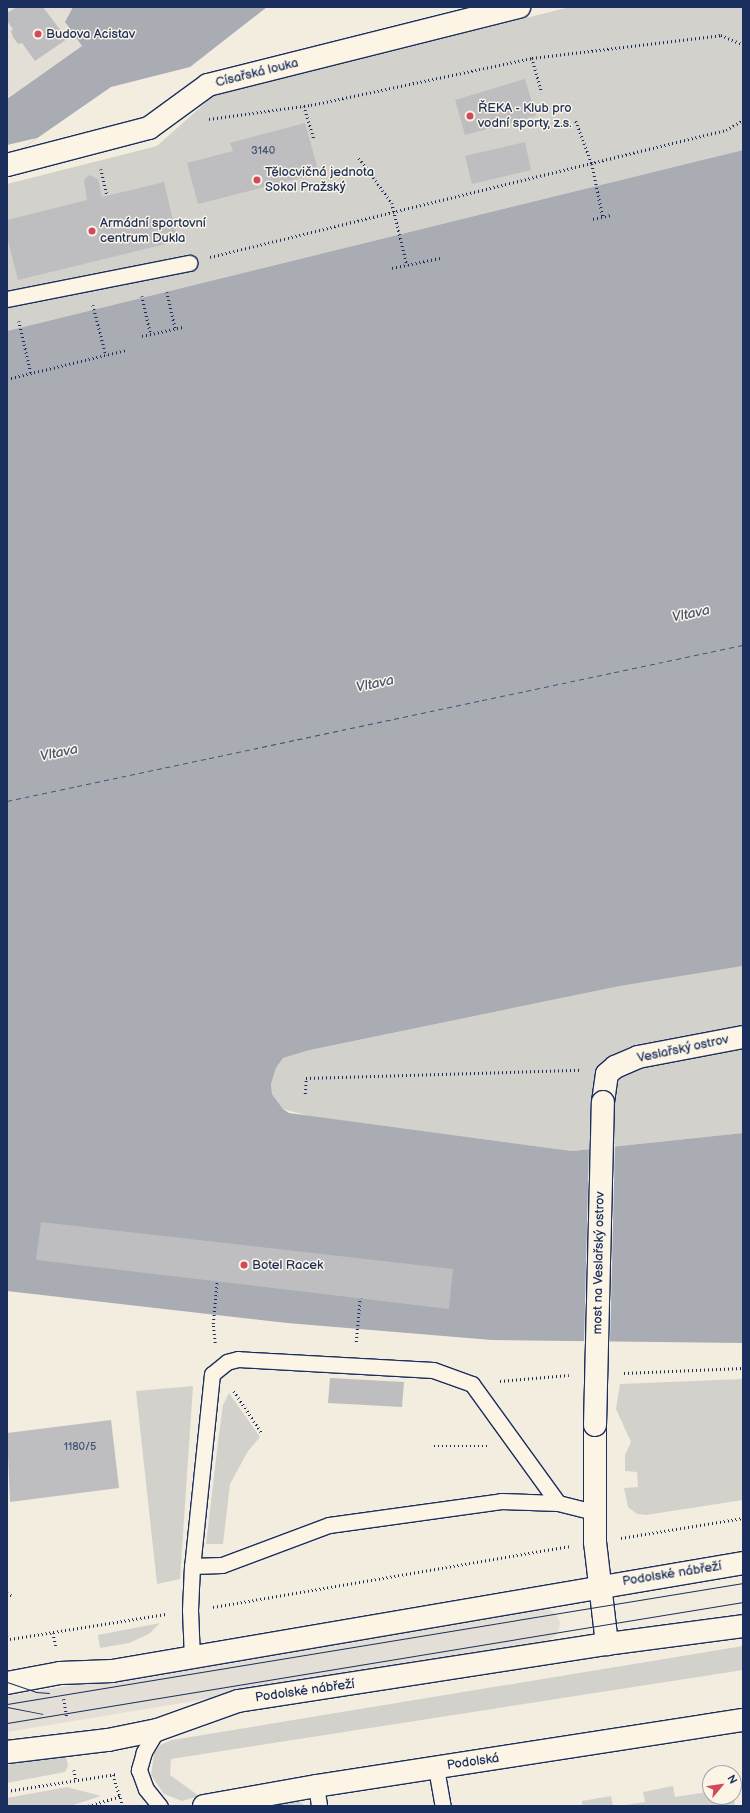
<!DOCTYPE html>
<meta charset="utf-8">
<style>
body{margin:0}
#map{position:relative;width:750px;height:1813px;overflow:hidden;background:#f3ede0;font-family:"Balsamiq Sans",sans-serif}
div>[style]{position:absolute}
.built>*{inset:0;background:#e3dfd6}
.green>*{inset:0;background:#d3d1cc}
.water>*{inset:0;background:#a9acb3}
.pier>*{inset:0;background:#f3ede0}
.ferry>*{height:1px;margin-top:-0.5px;transform-origin:0;background:repeating-linear-gradient(90deg,#465478 0 5px,transparent 0 9px)}
.building>*{inset:0;background:#bebec0}
.path>*{height:2.5px;margin-top:-1.25px;transform-origin:0;background:repeating-linear-gradient(90deg,#1b2f5e 0 1px,transparent 0 4px)}
.roads{filter:drop-shadow(1px 0 #1b2f5e) drop-shadow(-1px 0 #1b2f5e) drop-shadow(0 1px #1b2f5e) drop-shadow(0 -1px #1b2f5e)}
.service>*{height:15px;margin:-7.5px;padding:0 7.5px;transform-origin:7.5px;border-radius:7.5px;background:#fcf5e5}
.minor>*{height:22px;margin:-11px;padding:0 11px;transform-origin:11px;border-radius:11px;background:#fcf5e5}
.secondary>*{height:22px;margin:-11px;padding:0 11px;transform-origin:11px;border-radius:11px;background:#fcf5e5}
.tram>*{height:1px;margin:-0.5px;padding:0 0.5px;transform-origin:0.5px;border-radius:0.5px;background:#1b2f5e}
.bridges{filter:drop-shadow(1px 0 #1b2f5e) drop-shadow(-1px 0 #1b2f5e) drop-shadow(0 1px #1b2f5e) drop-shadow(0 -1px #1b2f5e)}
.minor-bridge>*{height:22px;margin:-11px;padding:0 11px;transform-origin:11px;border-radius:11px;background:#fcf5e5}
.dots>*{width:11px;height:11px;translate:-50% -50%;box-sizing:border-box;border:2px solid #fcf5e5;border-radius:50%}
span{translate:-50% -50%;white-space:nowrap;text-align:center;line-height:1.15;-webkit-text-stroke:3px #fcf5e5;paint-order:stroke}
.number-label{font-size:11px;color:#445376}
.number-label span{-webkit-text-stroke-width:0}
.poi-label{font-size:13px;color:#1b2f5e}
.left{translate:0 -50%;text-align:left}
.street-label{font-size:13px;color:#1b2f5e}
.water-label{font-size:14px;color:#465478;font-style:italic}
.frame{position:absolute;inset:0;border:8px solid #1b2f5e;pointer-events:none}
.north{position:absolute;left:702px;top:1765px;width:40px;height:40px;box-sizing:border-box;background:#fcf5e5;border:1px solid #a2a6af;border-radius:50%;rotate:61deg;font-size:11px;font-weight:700;line-height:16px;text-align:center;color:#1b2f5e}
.north::after{content:'';display:block;margin:auto;width:14px;height:18px;background:#d1495b;clip-path:polygon(50% 0,100% 100%,50% 72%,0 100%)}
</style>
<div id="map">
<div class="built">
<i style="clip-path:polygon(7px 7px,73px 7px,65px 23px,82px 46px,7px 99px)"></i>
<i style="clip-path:polygon(544px 1608px,552px 1611px,559px 1619px,560px 1624px,557px 1635px,543px 1643px,7px 1732px,7px 1696px)"></i>
</div>
<div class="green">
<i style="clip-path:polygon(570px 7px,743px 7px,743px 150px,7px 331px,7px 184px,157px 146px,213px 96px)"></i>
<i style="clip-path:polygon(743px 966px,743px 1133px,572px 1151px,309px 1116px,283px 1109px,272px 1094px,271px 1084px,276px 1068px,283px 1058px,310px 1050px,620px 986px)"></i>
<i style="clip-path:polygon(743px 1379px,743px 1500px,646px 1515px,637px 1514px,628px 1507px,624px 1488px,638px 1487px,637px 1472px,625px 1471px,625px 1455px,631px 1442px,616px 1409px,620px 1384px)"></i>
<i style="clip-path:polygon(193px 1386px,180px 1579px,157px 1584px,136px 1391px)"></i>
<i style="clip-path:polygon(229px 1393px,260px 1437px,248px 1451px,230px 1484px,223px 1544px,206px 1544px,219px 1434px,223px 1405px)"></i>
<i style="clip-path:polygon(160px 1623px,149px 1634px,129px 1643px,100px 1648px,98px 1635px)"></i>
<i style="clip-path:polygon(743px 1646px,743px 1670px,171px 1759px,170px 1775px,199px 1796px,182px 1801px,164px 1794px,151px 1775px,154px 1754px,160px 1745px,172px 1740px)"></i>
<i style="clip-path:polygon(66px 1755px,68px 1766px,65px 1772px,7px 1783px,7px 1765px)"></i>
<i style="clip-path:polygon(706px 1782px,710px 1782px,710px 1797px,734px 1797px,735px 1806px,619px 1806px,645px 1802px,643px 1792px,673px 1786px,675px 1797px,707px 1792px)"></i>
<i style="clip-path:polygon(67px 1787px,101px 1796px,70px 1806px,7px 1806px,7px 1798px)"></i>
<i style="clip-path:polygon(611px 1796px,613px 1806px,582px 1806px,582px 1801px)"></i>
<i style="clip-path:polygon(287px 1799px,298px 1801px,306px 1806px,250px 1806px)"></i>
</div>
<div class="water">
<i style="clip-path:polygon(73px 7px,267px 7px,190px 67px,111px 87px,7px 159px,7px 99px,82px 46px,65px 22px)"></i>
<i style="clip-path:polygon(743px 150px,743px 966px,620px 986px,310px 1050px,283px 1058px,276px 1068px,271px 1084px,272px 1094px,283px 1109px,289px 1113px,572px 1151px,743px 1133px,743px 1343px,492px 1340px,287px 1323px,7px 1291px,7px 331px)"></i>
</div>
<div class="pier">
<i style="clip-path:polygon(37px 138px,7px 159px,7px 145px)"></i>
<i style="clip-path:polygon(615px 1144px,610px 1343px,584px 1343px,589px 1147px)"></i>
</div>
<div class="ferry">
<i style="left:7px;top:801px;width:752px;rotate:-11.97deg"></i>
</div>
<div class="building">
<i style="clip-path:polygon(17px 7px,43px 7px,67px 39px,35px 61px,22px 43px,18px 44px,13px 37px,11px 31px,13px 29px,7px 21px,7px 13px)"></i>
<i style="clip-path:polygon(525px 79px,536px 116px,465px 135px,455px 100px)"></i>
<i style="clip-path:polygon(305px 123px,319px 173px,198px 204px,187px 163px,233px 151px,230px 143px)"></i>
<i style="clip-path:polygon(525px 142px,531px 170px,472px 184px,465px 156px)"></i>
<i style="clip-path:polygon(89px 175px,98px 179px,102px 197px,164px 182px,178px 241px,18px 280px,7px 237px,7px 220px,87px 200px,84px 180px)"></i>
<i style="clip-path:polygon(41px 1222px,453px 1269px,449px 1309px,36px 1260px)"></i>
<i style="clip-path:polygon(330px 1378px,404px 1382px,402px 1407px,328px 1403px)"></i>
<i style="clip-path:polygon(111px 1420px,119px 1488px,10px 1502px,7px 1433px)"></i>
</div>
<div class="path">
<i style="left:532px;top:58px;width:36px;rotate:74deg"></i>
<i style="left:304px;top:106px;width:34px;rotate:73deg"></i>
<i style="left:209px;top:119px;width:103px;rotate:-7.8deg"></i>
<i style="left:311px;top:105px;width:226px;rotate:-12deg"></i>
<i style="left:532px;top:58px;width:190px;rotate:-6.9deg"></i>
<i style="left:721px;top:35px;width:24px;rotate:24deg"></i>
<i style="left:576px;top:121px;width:46px;rotate:69.6deg"></i>
<i style="left:592px;top:164px;width:54px;rotate:78.3deg"></i>
<i style="left:359px;top:158px;width:56px;rotate:53.7deg"></i>
<i style="left:392px;top:203px;width:64px;rotate:76.4deg"></i>
<i style="left:101px;top:169px;width:27px;rotate:77deg"></i>
<i style="left:593px;top:219px;width:18px;rotate:-13deg"></i>
<i style="left:210px;top:257px;width:531px;rotate:-13.83deg"></i>
<i style="left:726px;top:130px;width:20px;rotate:-30deg"></i>
<i style="left:392px;top:268px;width:49px;rotate:-11.8deg"></i>
<i style="left:167px;top:292px;width:37px;rotate:77deg"></i>
<i style="left:142px;top:296px;width:39px;rotate:77deg"></i>
<i style="left:93px;top:305px;width:52px;rotate:75.4deg"></i>
<i style="left:19px;top:321px;width:53px;rotate:77deg"></i>
<i style="left:142px;top:336px;width:42px;rotate:-12.4deg"></i>
<i style="left:7px;top:379px;width:122px;rotate:-13.7deg"></i>
<i style="left:305px;top:1094px;width:16px;rotate:-86deg"></i>
<i style="left:306px;top:1078px;width:275px;rotate:-1.7deg"></i>
<i style="left:356px;top:1342px;width:44px;rotate:-84.8deg"></i>
<i style="left:215px;top:1343px;width:19px;rotate:-96deg"></i>
<i style="left:213px;top:1324px;width:43px;rotate:-84.7deg"></i>
<i style="left:624px;top:1373px;width:119px;rotate:-2.4deg"></i>
<i style="left:500px;top:1381px;width:69px;rotate:-5deg"></i>
<i style="left:234px;top:1391px;width:50px;rotate:56.3deg"></i>
<i style="left:434px;top:1446px;width:54px"></i>
<i style="left:621px;top:1538px;width:124px;rotate:-9.3deg"></i>
<i style="left:7px;top:1593px;width:7px;rotate:27deg"></i>
<i style="left:213px;top:1607px;width:361px;rotate:-9.7deg"></i>
<i style="left:53px;top:1633px;width:13px;rotate:77deg"></i>
<i style="left:7px;top:1637px;width:4px;rotate:34deg"></i>
<i style="left:10px;top:1639px;width:158px;rotate:-9.1deg"></i>
<i style="left:64px;top:1699px;width:19px;rotate:81deg"></i>
<i style="left:74px;top:1770px;width:10px;rotate:79deg"></i>
<i style="left:113px;top:1775px;width:33px;rotate:72deg"></i>
<i style="left:7px;top:1791px;width:111px;rotate:-8.8deg"></i>
<i style="left:88px;top:1806px;width:34px;rotate:-17deg"></i>
</div>
<div class="roads">
<div class="service">
<i style="left:7px;top:299px;width:186px;rotate:-11.2deg"></i>
<i style="left:558px;top:1503px;width:147px;rotate:-125.9deg"></i>
<i style="left:472px;top:1384px;width:41px;rotate:-160.3deg"></i>
<i style="left:433px;top:1370px;width:195px;rotate:-176.8deg"></i>
<i style="left:238px;top:1359px;width:11px;rotate:165deg"></i>
<i style="left:227px;top:1362px;width:19px;rotate:141deg"></i>
<i style="left:212px;top:1374px;width:193px;rotate:95.9deg"></i>
<i style="left:192px;top:1566px;width:30px;rotate:-2deg"></i>
<i style="left:222px;top:1565px;width:114px;rotate:-20.5deg"></i>
<i style="left:329px;top:1525px;width:174px;rotate:-7.9deg"></i>
<i style="left:501px;top:1501px;width:57px;rotate:2deg"></i>
<i style="left:558px;top:1503px;width:38px;rotate:14deg"></i>
<i style="left:192px;top:1566px;width:44px;rotate:92.6deg"></i>
<i style="left:190px;top:1610px;width:48px;rotate:87.6deg"></i>
<i style="left:157px;top:1730px;width:26px;rotate:121deg"></i>
<i style="left:144px;top:1752px;width:19px;rotate:106deg"></i>
<i style="left:139px;top:1770px;width:20px;rotate:70deg"></i>
<i style="left:146px;top:1789px;width:22px;rotate:51deg"></i>
<i style="left:436px;top:1768px;width:39px;rotate:80deg"></i>
<i style="left:316px;top:1786px;width:20px;rotate:81deg"></i>
</div>
<div class="minor">
<i style="left:7px;top:165px;width:147px;rotate:-14.6deg"></i>
<i style="left:149px;top:128px;width:73px;rotate:-36.1deg"></i>
<i style="left:208px;top:85px;width:321px;rotate:-14.1deg"></i>
<i style="left:603px;top:1102px;width:28px;rotate:-82deg"></i>
<i style="left:607px;top:1074px;width:11px;rotate:-41deg"></i>
<i style="left:615px;top:1067px;width:25px;rotate:-23deg"></i>
<i style="left:638px;top:1057px;width:107px;rotate:-10.8deg"></i>
<i style="left:595px;top:1425px;width:117px;rotate:90deg"></i>
<i style="left:595px;top:1542px;width:103px;rotate:83.3deg"></i>
<i style="left:204px;top:1806px;width:114px;rotate:-10.1deg"></i>
<i style="left:316px;top:1786px;width:432px;rotate:-8.8deg"></i>
</div>
<div class="secondary">
<i style="left:7px;top:1683px;width:54px;rotate:-10.7deg"></i>
<i style="left:60px;top:1673px;width:52px;rotate:-2.2deg"></i>
<i style="left:112px;top:1671px;width:640px;rotate:-9.71deg"></i>
<i style="left:7px;top:1752px;width:102px;rotate:-6.8deg"></i>
<i style="left:108px;top:1740px;width:50px;rotate:-11.5deg"></i>
<i style="left:157px;top:1730px;width:86px;rotate:-19.7deg"></i>
<i style="left:238px;top:1701px;width:373px;rotate:-8.8deg"></i>
<i style="left:607px;top:1644px;width:137px;rotate:-7.5deg"></i>
</div>
</div>
<div class="tram">
<i style="left:7px;top:1682px;width:31px;rotate:19deg"></i>
<i style="left:36px;top:1692px;width:13px;rotate:4deg"></i>
<i style="left:7px;top:1704px;width:746px;rotate:-9.34deg"></i>
<i style="left:7px;top:1707px;width:36px;rotate:11deg"></i>
<i style="left:7px;top:1723px;width:746px;rotate:-9.34deg"></i>
</div>
<div class="bridges">
<div class="minor-bridge">
<i style="left:595px;top:1425px;width:323px;rotate:-88.6deg"></i>
</div>
</div>
<div class="dots">
<i style="left:38px;top:34px;background:#d1495b"></i>
<i style="left:470px;top:116px;background:#d1495b"></i>
<i style="left:257px;top:180px;background:#d1495b"></i>
<i style="left:92px;top:231px;background:#d1495b"></i>
<i style="left:244px;top:1265px;background:#d1495b"></i>
</div>
<div class="number-label">
<span style="left:263px;top:151px">3140</span>
<span style="left:80px;top:1447px">1180/5</span>
</div>
<div class="poi-label">
<span class="left" style="left:46px;top:34px">Budova Acistav</span>
<span class="left" style="left:478px;top:116px">ŘEKA - Klub pro<br>vodní sporty, z.s.</span>
<span class="left" style="left:265px;top:180px">Tělocvičná jednota<br>Sokol Pražský</span>
<span class="left" style="left:100px;top:231px">Armádní sportovní<br>centrum Dukla</span>
<span class="left" style="left:252px;top:1265px">Botel Racek</span>
</div>
<div class="street-label">
<span style="left:257px;top:73px;rotate:-14deg">Císařská louka</span>
<span style="left:683px;top:1049px;rotate:-12deg">Veslařský ostrov</span>
<span style="left:599px;top:1263px;rotate:-89deg">most na Veslařský ostrov</span>
<span style="left:672px;top:1574px;rotate:-9deg">Podolské nábřeží</span>
<span style="left:305px;top:1691px;rotate:-8deg">Podolské nábřeží</span>
<span style="left:473px;top:1762px;rotate:-8deg">Podolská</span>
</div>
<div class="water-label">
<span style="left:691px;top:614px;rotate:-12deg">Vltava</span>
<span style="left:375px;top:684px;rotate:-12deg">Vltava</span>
<span style="left:59px;top:753px;rotate:-12deg">Vltava</span>
</div>
<div class="frame"></div>
<div class="north">N</div>
</div>
